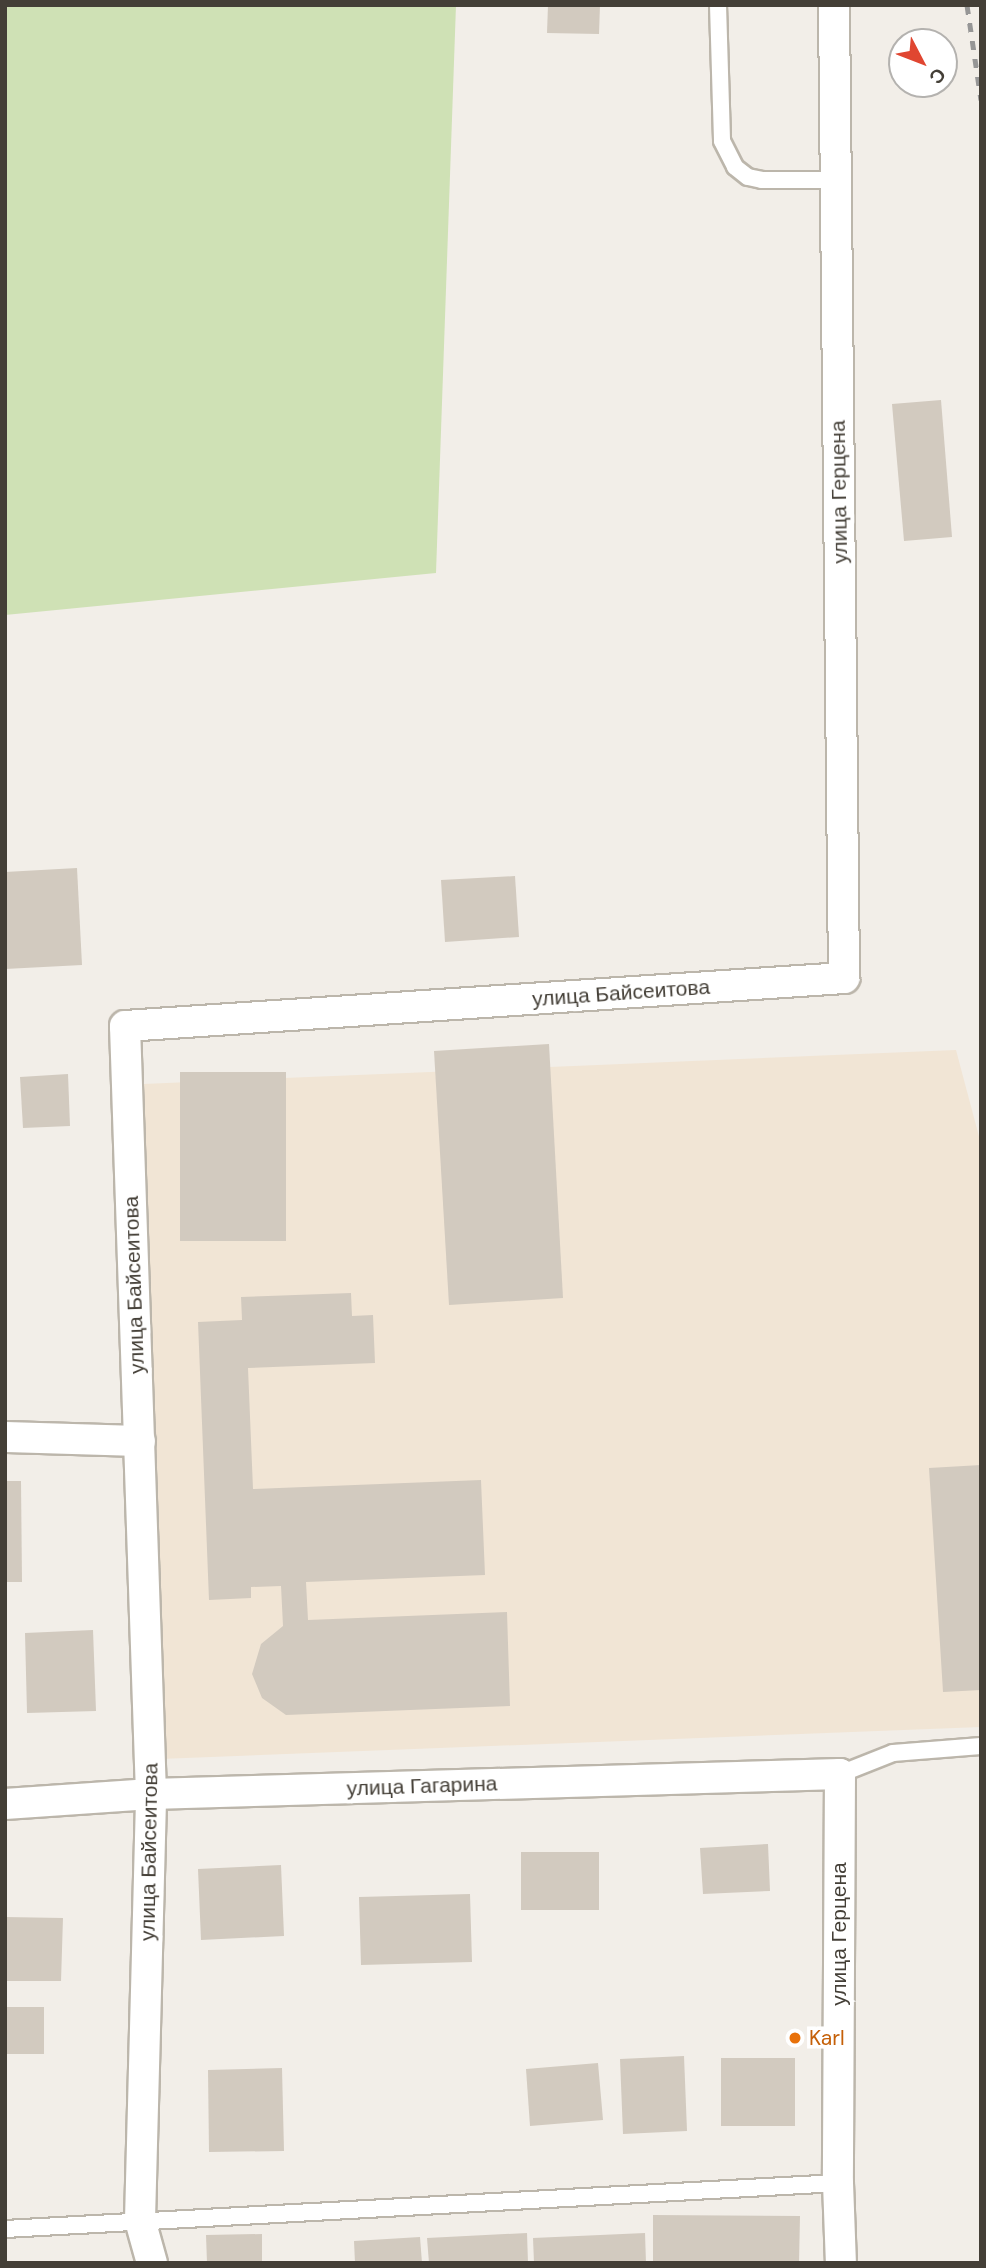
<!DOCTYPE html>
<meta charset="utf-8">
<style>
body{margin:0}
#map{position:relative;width:986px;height:2268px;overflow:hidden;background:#f2eee8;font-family:"DM Sans",sans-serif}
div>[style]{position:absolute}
.commercial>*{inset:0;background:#f1e5d5}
.green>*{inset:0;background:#cfe1b5}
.building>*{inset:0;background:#d2cabf}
.roads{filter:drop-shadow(2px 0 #bcb6ab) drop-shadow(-2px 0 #bcb6ab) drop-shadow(0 2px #bcb6ab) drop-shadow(0 -2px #bcb6ab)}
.service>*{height:16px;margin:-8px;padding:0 8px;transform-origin:8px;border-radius:8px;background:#fff}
.minor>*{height:30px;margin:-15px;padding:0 15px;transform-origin:15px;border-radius:15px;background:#fff}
.rail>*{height:5px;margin-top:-2.5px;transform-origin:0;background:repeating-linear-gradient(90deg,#969696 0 9px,transparent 0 18px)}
.dots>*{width:19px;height:19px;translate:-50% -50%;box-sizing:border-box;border:4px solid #fff;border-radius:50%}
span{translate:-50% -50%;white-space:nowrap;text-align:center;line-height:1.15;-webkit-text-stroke:7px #fff;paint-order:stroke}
.street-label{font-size:21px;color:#443f37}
.food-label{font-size:21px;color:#c56008}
.left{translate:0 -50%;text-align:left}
.frame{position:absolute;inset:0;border:7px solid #443f37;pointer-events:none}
.north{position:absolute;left:888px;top:28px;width:70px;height:70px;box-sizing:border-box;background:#fff;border:2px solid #b4b2af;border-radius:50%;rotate:132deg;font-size:19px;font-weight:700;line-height:28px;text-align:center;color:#443f37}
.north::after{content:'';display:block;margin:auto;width:24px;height:32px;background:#e04631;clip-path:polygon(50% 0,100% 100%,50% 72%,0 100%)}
</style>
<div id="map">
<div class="commercial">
<i style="clip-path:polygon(956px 1050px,981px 1144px,981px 1727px,160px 1759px,143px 1084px)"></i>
</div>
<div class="green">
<i style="clip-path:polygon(5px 5px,456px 5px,436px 573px,5px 615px)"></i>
</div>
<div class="building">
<i style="clip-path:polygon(548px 5px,600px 5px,599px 34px,547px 33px)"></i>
<i style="clip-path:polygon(941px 400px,952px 537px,904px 541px,892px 404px)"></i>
<i style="clip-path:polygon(77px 868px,82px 965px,5px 969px,5px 872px)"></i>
<i style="clip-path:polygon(515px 876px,519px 937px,445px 942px,441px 880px)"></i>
<i style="clip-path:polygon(549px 1044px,563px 1298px,449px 1305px,434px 1051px)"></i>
<i style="clip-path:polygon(180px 1072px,286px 1072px,286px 1241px,180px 1241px)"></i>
<i style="clip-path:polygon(68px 1074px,70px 1126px,23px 1128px,20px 1077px)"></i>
<i style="clip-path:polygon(351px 1293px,352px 1316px,373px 1315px,375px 1363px,248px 1368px,253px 1489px,481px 1480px,485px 1575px,306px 1582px,308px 1620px,507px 1612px,510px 1706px,286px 1715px,262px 1698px,252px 1674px,261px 1644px,283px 1626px,281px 1586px,251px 1587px,251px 1598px,209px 1600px,198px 1322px,242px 1320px,241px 1297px)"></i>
<i style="clip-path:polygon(981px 1465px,981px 1690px,943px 1692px,929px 1468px)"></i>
<i style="clip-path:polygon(5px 1481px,21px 1481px,22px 1582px,5px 1582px)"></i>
<i style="clip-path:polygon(93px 1630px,96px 1711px,27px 1713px,25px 1633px)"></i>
<i style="clip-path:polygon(768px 1844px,770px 1891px,703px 1894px,700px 1848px)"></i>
<i style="clip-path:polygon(521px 1852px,599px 1852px,599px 1910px,521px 1910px)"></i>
<i style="clip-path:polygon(281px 1865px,284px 1936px,201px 1940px,198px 1869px)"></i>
<i style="clip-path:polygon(470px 1894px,472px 1962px,361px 1965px,359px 1897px)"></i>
<i style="clip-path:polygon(5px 1917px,63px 1918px,61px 1981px,5px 1981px)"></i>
<i style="clip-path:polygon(5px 2007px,44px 2007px,44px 2054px,5px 2054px)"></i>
<i style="clip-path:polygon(684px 2056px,687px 2131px,623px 2134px,620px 2059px)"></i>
<i style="clip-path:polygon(721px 2058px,795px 2058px,795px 2126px,721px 2126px)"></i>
<i style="clip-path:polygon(598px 2063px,603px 2120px,530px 2126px,526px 2069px)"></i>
<i style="clip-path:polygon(282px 2068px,284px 2151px,209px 2152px,208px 2070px)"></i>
<i style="clip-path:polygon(653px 2215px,800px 2216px,799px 2263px,653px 2263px)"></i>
<i style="clip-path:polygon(527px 2233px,528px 2263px,429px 2263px,427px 2238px)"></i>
<i style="clip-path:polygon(645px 2233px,646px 2263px,534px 2263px,533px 2238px)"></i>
<i style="clip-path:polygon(262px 2234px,262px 2263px,207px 2263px,206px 2235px)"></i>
<i style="clip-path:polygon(420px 2237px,422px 2263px,355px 2263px,354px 2241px)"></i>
</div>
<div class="roads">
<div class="service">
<i style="left:718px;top:5px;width:136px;rotate:88.3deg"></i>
<i style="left:722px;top:141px;width:29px;rotate:63deg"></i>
<i style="left:735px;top:167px;width:16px;rotate:38deg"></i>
<i style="left:748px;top:177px;width:14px;rotate:12deg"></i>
<i style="left:762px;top:180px;width:74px"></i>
<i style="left:840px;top:1774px;width:57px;rotate:-21.6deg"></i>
<i style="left:893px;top:1753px;width:88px;rotate:-4.5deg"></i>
<i style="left:5px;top:2229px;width:834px;rotate:-3.16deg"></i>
</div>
<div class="minor">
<i style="left:5px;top:1437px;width:135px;rotate:1.7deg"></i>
<i style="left:5px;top:1804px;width:146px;rotate:-3.9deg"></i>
<i style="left:151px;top:1794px;width:689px;rotate:-1.66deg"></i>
<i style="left:840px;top:1774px;width:409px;rotate:90.3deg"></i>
<i style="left:838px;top:2183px;width:80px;rotate:87.9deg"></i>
<i style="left:152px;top:2263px;width:45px;rotate:-105.6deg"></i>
<i style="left:140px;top:2220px;width:426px;rotate:-88.5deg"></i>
<i style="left:151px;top:1794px;width:768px;rotate:-91.94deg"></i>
<i style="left:125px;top:1026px;width:721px;rotate:-3.82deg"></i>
<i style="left:844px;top:978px;width:973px;rotate:-90.59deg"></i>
</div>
</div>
<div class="rail">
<i style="left:967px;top:5px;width:96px;rotate:81.6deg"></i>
</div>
<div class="dots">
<i style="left:795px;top:2038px;background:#e8710a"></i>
</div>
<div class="street-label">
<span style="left:839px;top:492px;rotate:-91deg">улица Герцена</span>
<span style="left:621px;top:993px;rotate:-4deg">улица Байсеитова</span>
<span style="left:134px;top:1285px;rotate:-92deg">улица Байсеитова</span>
<span style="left:422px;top:1786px;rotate:-2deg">улица Гагарина</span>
<span style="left:149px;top:1852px;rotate:-89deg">улица Байсеитова</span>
<span style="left:839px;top:1934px;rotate:-90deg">улица Герцена</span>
</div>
<div class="food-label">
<span class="left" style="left:809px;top:2038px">Karl</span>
</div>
<div class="frame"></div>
<div class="north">С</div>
</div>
